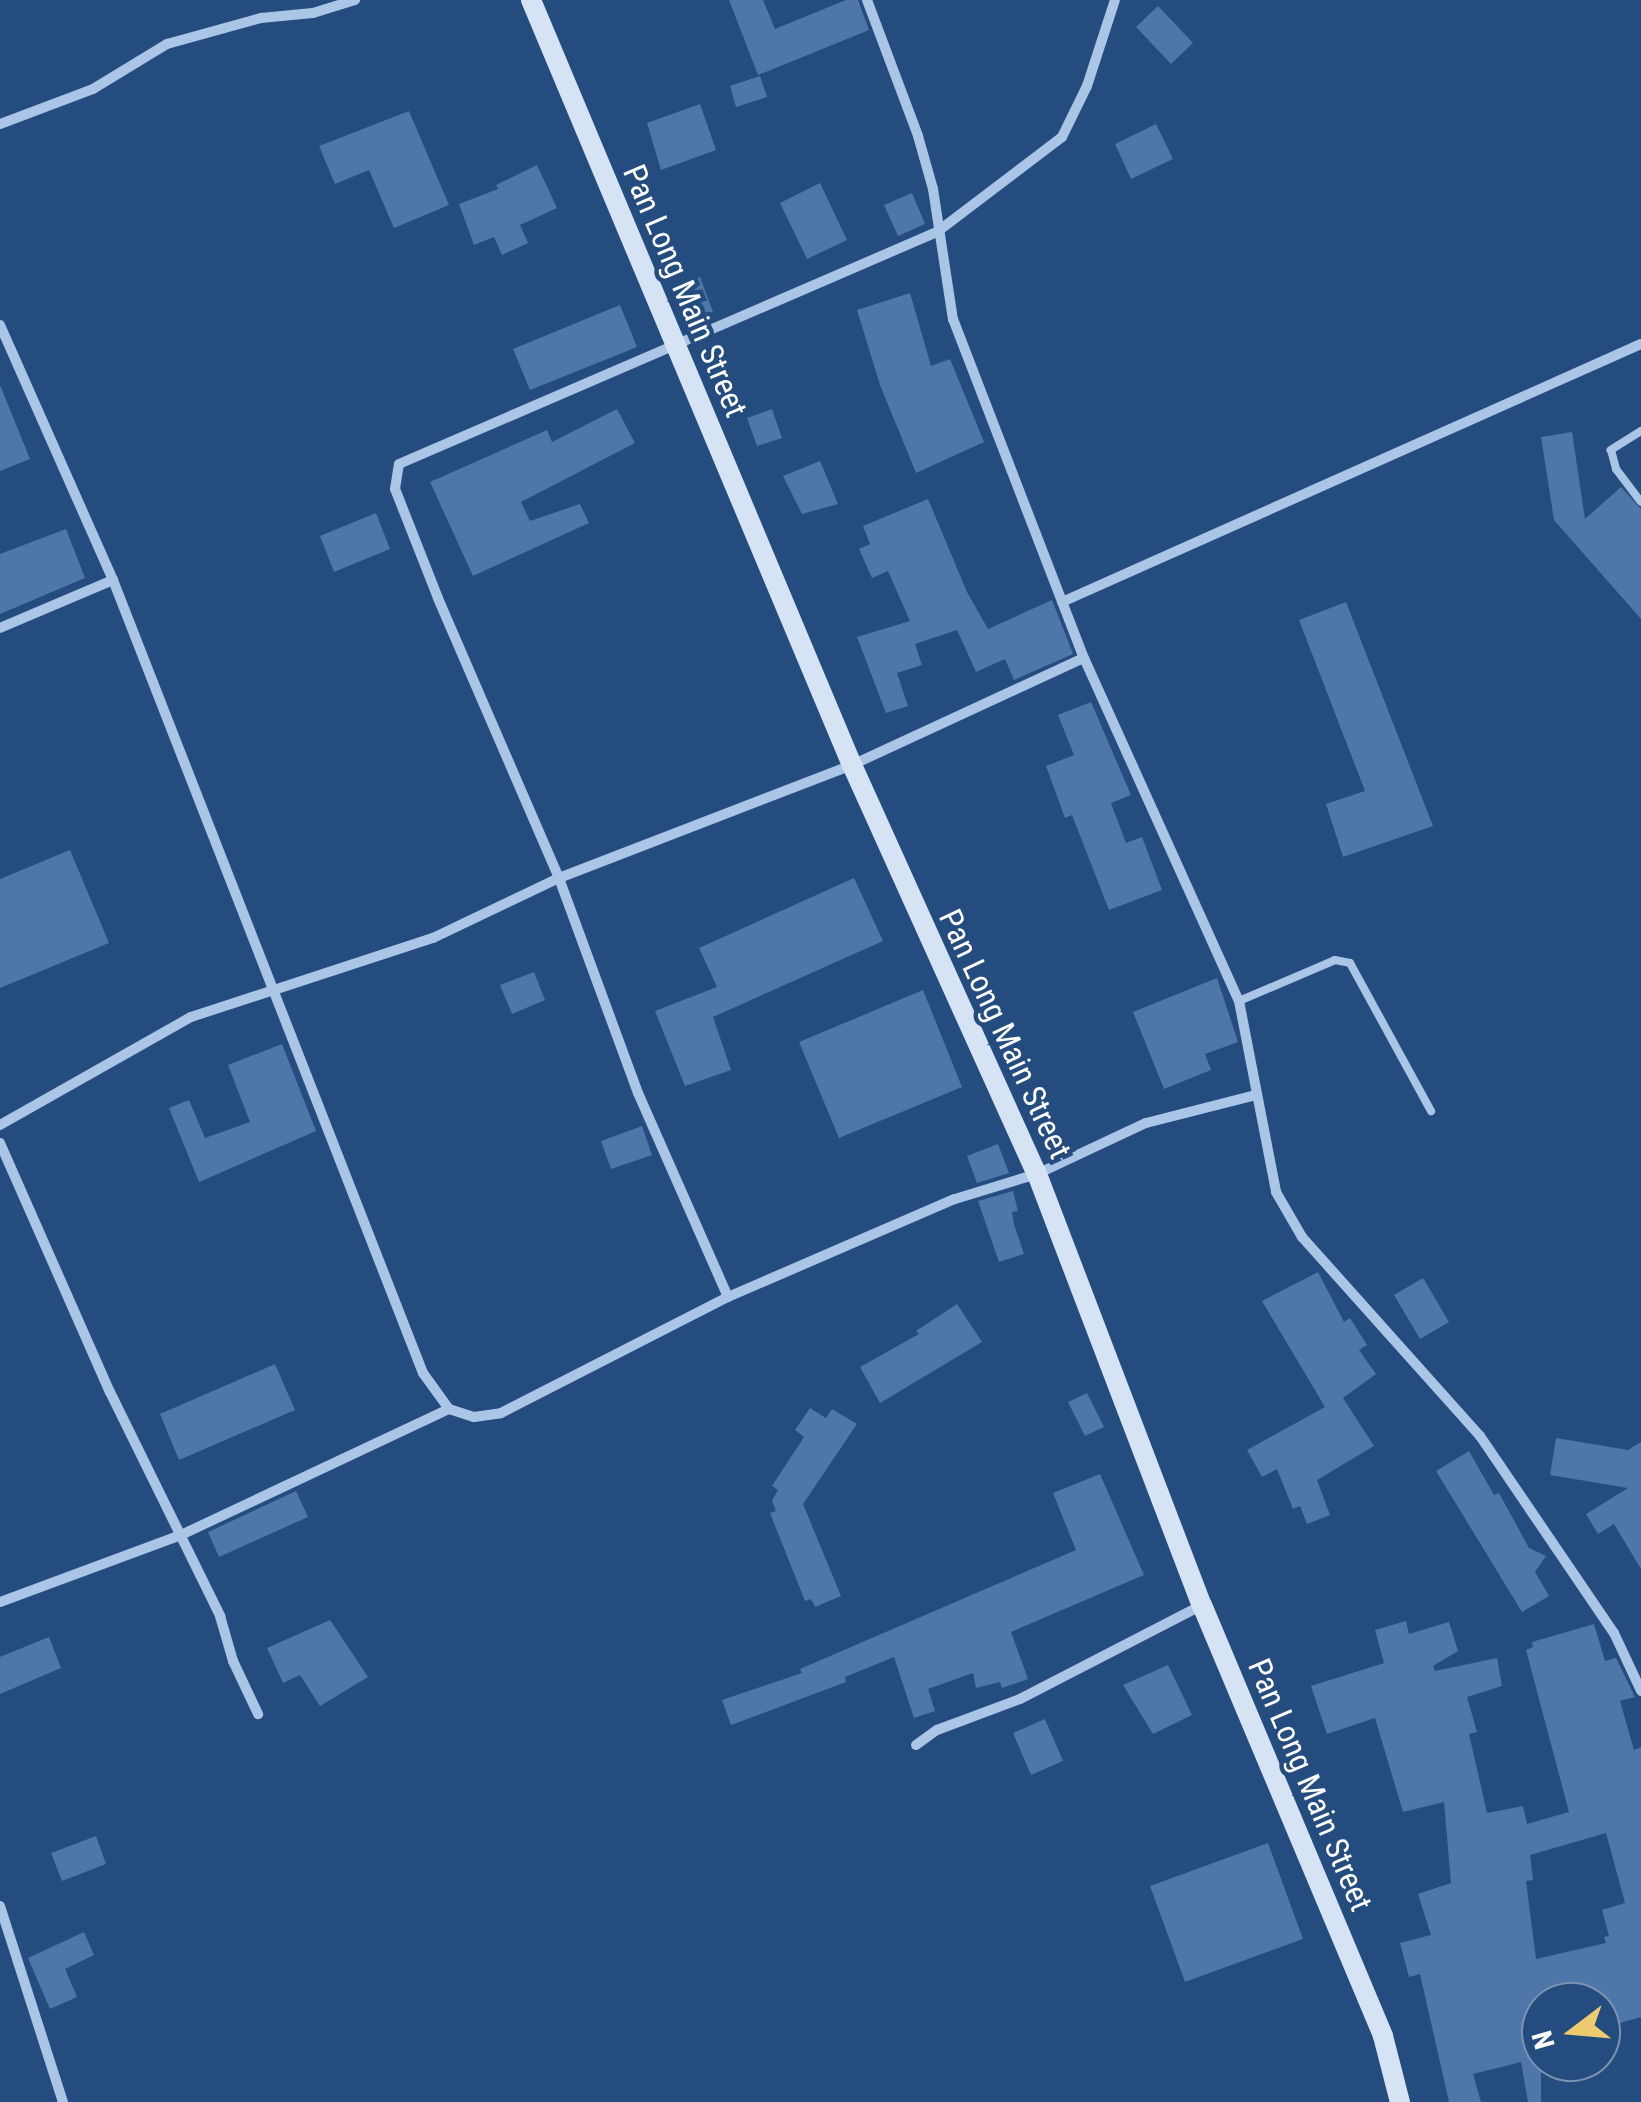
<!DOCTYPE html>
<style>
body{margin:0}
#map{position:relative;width:1641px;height:2102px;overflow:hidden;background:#254c7f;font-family:"Roboto Condensed",sans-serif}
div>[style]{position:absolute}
.building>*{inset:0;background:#4e76a8}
.lane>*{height:8px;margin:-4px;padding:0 4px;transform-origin:4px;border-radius:4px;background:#abc5e6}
.street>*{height:10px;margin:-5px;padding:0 5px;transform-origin:5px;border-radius:5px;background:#abc5e6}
.secondary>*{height:20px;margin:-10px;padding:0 10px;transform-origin:10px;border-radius:10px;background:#d5e3f5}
span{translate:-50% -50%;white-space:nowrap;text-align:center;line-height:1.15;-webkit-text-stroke:9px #254c7f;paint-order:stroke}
.street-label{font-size:32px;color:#fff}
.north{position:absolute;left:1521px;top:1982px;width:100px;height:100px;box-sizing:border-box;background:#254c7f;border:2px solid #7c94b2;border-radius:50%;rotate:254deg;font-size:28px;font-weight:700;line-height:40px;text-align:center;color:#fff}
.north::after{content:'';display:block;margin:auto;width:35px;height:45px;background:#efcb70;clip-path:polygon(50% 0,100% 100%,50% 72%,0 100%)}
</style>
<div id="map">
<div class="building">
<i style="clip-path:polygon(729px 0,763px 0,775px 29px,846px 0,858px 0,869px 30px,758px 75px)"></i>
<i style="clip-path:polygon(1158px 6px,1193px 43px,1171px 64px,1136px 27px)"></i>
<i style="clip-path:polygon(760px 76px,767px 97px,736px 107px,730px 86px)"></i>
<i style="clip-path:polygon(700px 104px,716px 150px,661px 170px,647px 123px)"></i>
<i style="clip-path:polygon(409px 111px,449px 205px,394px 228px,369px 170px,335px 184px,319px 146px)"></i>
<i style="clip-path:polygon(1156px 124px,1173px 159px,1131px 179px,1115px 144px)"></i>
<i style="clip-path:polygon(537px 165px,557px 208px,520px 225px,528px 243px,502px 255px,494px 237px,474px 245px,459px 204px,498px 189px,496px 185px)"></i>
<i style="clip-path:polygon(820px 183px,847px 240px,807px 259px,780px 203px)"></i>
<i style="clip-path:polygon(912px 193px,925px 224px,898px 236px,884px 205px)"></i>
<i style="clip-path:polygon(700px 277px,713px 312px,690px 320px,678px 285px)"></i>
<i style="clip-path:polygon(910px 293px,931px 366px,950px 359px,984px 442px,916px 473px,880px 385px,857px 310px)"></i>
<i style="clip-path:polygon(620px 305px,637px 347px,530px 390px,513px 349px)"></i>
<i style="clip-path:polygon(0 385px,30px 459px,0 471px)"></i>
<i style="clip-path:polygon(617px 409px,635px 443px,521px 502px,530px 521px,580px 504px,589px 523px,473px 576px,430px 482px,547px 430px,552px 442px)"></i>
<i style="clip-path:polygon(772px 409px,782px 438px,757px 446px,747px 418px)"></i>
<i style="clip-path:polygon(1572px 432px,1585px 519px,1621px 487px,1641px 509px,1641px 619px,1554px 520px,1541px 437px)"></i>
<i style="clip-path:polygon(820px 461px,838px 504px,802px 514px,783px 476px)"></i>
<i style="clip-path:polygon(928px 499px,967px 592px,988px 629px,1052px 600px,1073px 654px,1014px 680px,1005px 659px,976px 672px,957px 630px,915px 644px,922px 665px,897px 673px,908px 706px,886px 713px,857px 637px,910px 621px,888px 571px,872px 578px,859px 549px,870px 544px,863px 526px)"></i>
<i style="clip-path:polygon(376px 513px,390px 549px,334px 572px,320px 536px)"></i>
<i style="clip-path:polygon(66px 529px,85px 578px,0 614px,0 554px)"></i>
<i style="clip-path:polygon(1346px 602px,1433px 826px,1343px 857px,1326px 804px,1365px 791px,1299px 620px)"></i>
<i style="clip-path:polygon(1091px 702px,1131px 795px,1111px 803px,1126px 843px,1142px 837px,1162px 890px,1109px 910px,1072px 815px,1065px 818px,1046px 766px,1074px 755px,1058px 715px)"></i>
<i style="clip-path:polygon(70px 850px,109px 943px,0 988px,0 879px)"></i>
<i style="clip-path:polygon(854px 878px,883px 941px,713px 1017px,731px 1070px,685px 1086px,655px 1011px,717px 987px,699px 948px)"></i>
<i style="clip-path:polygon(534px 972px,545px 1000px,512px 1014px,500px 985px)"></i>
<i style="clip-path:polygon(1217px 978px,1238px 1042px,1205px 1054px,1211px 1070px,1164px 1089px,1133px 1012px)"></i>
<i style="clip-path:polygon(923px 990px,962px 1087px,839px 1138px,799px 1042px)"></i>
<i style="clip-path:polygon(282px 1044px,316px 1131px,199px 1182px,169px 1108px,189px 1100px,205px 1138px,250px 1122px,228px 1065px)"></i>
<i style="clip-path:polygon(642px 1126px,652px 1155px,611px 1169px,601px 1141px)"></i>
<i style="clip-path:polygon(998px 1144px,1009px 1173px,977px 1183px,967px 1156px)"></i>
<i style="clip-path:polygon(1013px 1191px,1018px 1211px,1012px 1212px,1014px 1224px,1024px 1254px,999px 1262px,978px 1201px)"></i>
<i style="clip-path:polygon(1318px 1272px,1344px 1322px,1350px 1318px,1367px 1345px,1359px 1350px,1376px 1374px,1343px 1398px,1374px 1446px,1317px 1480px,1330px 1515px,1307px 1524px,1300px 1506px,1293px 1509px,1277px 1469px,1262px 1477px,1247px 1450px,1325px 1407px,1262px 1301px)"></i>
<i style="clip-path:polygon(1423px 1278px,1449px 1322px,1420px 1339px,1394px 1295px)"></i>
<i style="clip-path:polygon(957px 1304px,982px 1342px,880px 1403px,860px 1367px,919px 1334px,916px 1331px)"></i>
<i style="clip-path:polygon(275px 1364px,295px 1410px,179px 1460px,160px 1414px)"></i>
<i style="clip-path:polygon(1087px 1393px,1104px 1427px,1085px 1436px,1068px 1402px)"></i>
<i style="clip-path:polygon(810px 1408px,826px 1418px,832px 1409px,857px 1424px,803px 1504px,841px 1596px,815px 1607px,811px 1599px,805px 1601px,770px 1513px,776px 1511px,772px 1501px,778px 1490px,772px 1486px,804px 1437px,795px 1430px)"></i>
<i style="clip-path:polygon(1556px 1438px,1628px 1450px,1641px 1442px,1641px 1569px,1614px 1524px,1598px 1534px,1586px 1514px,1628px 1488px,1550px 1475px)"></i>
<i style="clip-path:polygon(1469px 1451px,1494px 1495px,1499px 1493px,1529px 1548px,1546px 1556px,1535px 1572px,1549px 1596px,1522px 1612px,1436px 1471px)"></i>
<i style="clip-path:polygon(1100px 1474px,1144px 1575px,1011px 1632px,1028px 1679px,1002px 1688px,1000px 1682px,976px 1688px,973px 1673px,928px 1689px,935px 1711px,914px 1718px,894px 1657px,845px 1677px,846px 1682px,731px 1725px,722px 1700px,802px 1673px,800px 1669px,1076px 1550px,1053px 1493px)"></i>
<i style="clip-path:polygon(296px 1491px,308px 1517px,219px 1557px,208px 1532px)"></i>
<i style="clip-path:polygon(330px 1620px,368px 1677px,320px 1706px,300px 1675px,283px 1683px,267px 1648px)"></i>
<i style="clip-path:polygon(evenodd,1406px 1621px,1409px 1634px,1449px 1622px,1458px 1651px,1433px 1666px,1435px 1671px,1497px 1658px,1502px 1686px,1467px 1697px,1477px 1732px,1469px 1734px,1487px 1813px,1523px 1806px,1527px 1824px,1569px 1812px,1526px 1650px,1533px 1647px,1532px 1642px,1594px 1624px,1605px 1661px,1616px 1658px,1635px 1697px,1620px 1701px,1634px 1750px,1641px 1747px,1641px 2017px,1610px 2026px,1606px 2013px,1601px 2014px,1601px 2002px,1541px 2002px,1541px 2102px,1528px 2102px,1521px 2062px,1473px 2074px,1481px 2102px,1449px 2102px,1420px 1974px,1409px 1977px,1400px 1943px,1431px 1935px,1418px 1894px,1451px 1883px,1444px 1802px,1403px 1812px,1375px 1718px,1327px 1734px,1311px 1686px,1384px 1663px,1375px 1630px,1406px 1621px,1606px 1833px,1625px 1903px,1602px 1910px,1609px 1936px,1604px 1937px,1606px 1943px,1536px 1959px,1526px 1881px,1533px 1880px,1530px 1855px,1606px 1833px)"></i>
<i style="clip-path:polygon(49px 1637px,61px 1668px,0 1694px,0 1657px)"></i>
<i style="clip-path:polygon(1168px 1665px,1192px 1715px,1153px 1734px,1123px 1685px)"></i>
<i style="clip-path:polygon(1045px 1719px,1063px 1761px,1031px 1775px,1013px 1733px)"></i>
<i style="clip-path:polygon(96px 1836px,106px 1864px,62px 1881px,51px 1853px)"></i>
<i style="clip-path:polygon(1268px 1843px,1303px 1939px,1185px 1982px,1150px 1886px)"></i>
<i style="clip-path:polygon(84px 1932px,94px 1955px,65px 1969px,77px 1997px,50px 2009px,28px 1958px)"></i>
</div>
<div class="lane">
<i style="left:1641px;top:431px;width:36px;rotate:148deg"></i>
<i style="left:1611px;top:450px;width:20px;rotate:75deg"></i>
<i style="left:1616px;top:469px;width:41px;rotate:52.9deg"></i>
<i style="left:1239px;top:1001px;width:104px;rotate:-23.1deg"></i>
<i style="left:1335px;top:960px;width:15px;rotate:11deg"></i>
<i style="left:1350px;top:963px;width:169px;rotate:61.3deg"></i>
</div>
<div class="street">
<i style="left:867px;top:0;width:145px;rotate:69.4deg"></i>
<i style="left:918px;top:136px;width:55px;rotate:74.2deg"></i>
<i style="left:933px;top:189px;width:132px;rotate:81.3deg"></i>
<i style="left:953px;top:319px;width:363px;rotate:68.9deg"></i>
<i style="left:1084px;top:658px;width:376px;rotate:65.7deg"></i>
<i style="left:1239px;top:1001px;width:195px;rotate:79deg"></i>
<i style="left:1276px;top:1192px;width:52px;rotate:60deg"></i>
<i style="left:1302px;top:1237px;width:267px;rotate:48.2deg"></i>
<i style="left:1480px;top:1436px;width:238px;rotate:55.8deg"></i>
<i style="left:1614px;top:1633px;width:64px;rotate:65deg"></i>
<i style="left:0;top:124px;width:99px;rotate:-20.6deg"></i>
<i style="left:93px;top:89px;width:87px;rotate:-31.3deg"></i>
<i style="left:167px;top:44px;width:98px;rotate:-15.5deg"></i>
<i style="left:261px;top:18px;width:52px;rotate:-5.5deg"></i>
<i style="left:313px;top:13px;width:44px;rotate:-17.2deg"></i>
<i style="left:0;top:325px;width:279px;rotate:66.1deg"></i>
<i style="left:113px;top:580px;width:851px;rotate:68.65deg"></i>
<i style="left:423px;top:1373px;width:44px;rotate:54.2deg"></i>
<i style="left:449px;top:1409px;width:26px;rotate:18deg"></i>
<i style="left:474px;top:1417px;width:27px;rotate:-8deg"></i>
<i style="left:501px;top:1413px;width:255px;rotate:-27.1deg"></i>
<i style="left:728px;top:1297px;width:247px;rotate:-23.4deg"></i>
<i style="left:955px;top:1199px;width:86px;rotate:-17deg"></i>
<i style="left:1037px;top:1174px;width:120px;rotate:-25.1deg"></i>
<i style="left:1146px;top:1123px;width:114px;rotate:-14.3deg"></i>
<i style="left:1062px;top:602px;width:634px;rotate:-24.02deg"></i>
<i style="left:0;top:628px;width:123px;rotate:-23deg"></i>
<i style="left:0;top:1125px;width:219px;rotate:-29.5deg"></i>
<i style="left:191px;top:1017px;width:255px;rotate:-18.1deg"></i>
<i style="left:433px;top:938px;width:140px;rotate:-25.5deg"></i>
<i style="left:559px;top:878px;width:314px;rotate:-21.1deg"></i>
<i style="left:852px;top:765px;width:255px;rotate:-24.8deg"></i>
<i style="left:0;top:1143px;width:272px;rotate:66.2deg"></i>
<i style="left:110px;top:1392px;width:250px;rotate:63.8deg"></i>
<i style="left:220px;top:1616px;width:47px;rotate:73.9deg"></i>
<i style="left:233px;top:1661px;width:59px;rotate:64.7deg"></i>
<i style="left:728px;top:1297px;width:223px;rotate:-113.8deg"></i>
<i style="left:638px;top:1093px;width:229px;rotate:-110.2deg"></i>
<i style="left:559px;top:878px;width:305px;rotate:-113.4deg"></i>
<i style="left:438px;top:598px;width:117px;rotate:-111.5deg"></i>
<i style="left:395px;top:489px;width:25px;rotate:-81deg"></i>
<i style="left:399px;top:464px;width:586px;rotate:-23.33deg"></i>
<i style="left:937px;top:232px;width:157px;rotate:-37.2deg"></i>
<i style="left:1062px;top:137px;width:57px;rotate:-63.9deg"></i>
<i style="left:1087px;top:86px;width:90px;rotate:-72deg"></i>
<i style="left:0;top:1602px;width:193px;rotate:-20.3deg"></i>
<i style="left:181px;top:1535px;width:296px;rotate:-25.2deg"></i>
<i style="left:916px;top:1745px;width:26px;rotate:-36deg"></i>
<i style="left:937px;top:1730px;width:89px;rotate:-20.5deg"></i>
<i style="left:1020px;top:1699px;width:205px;rotate:-27.3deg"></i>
<i style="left:0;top:1906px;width:206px;rotate:72.2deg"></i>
</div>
<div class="secondary">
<i style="left:531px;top:0;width:830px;rotate:67.24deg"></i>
<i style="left:852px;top:765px;width:449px;rotate:65.7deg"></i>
<i style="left:1037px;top:1174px;width:462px;rotate:69.1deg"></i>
<i style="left:1202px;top:1605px;width:467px;rotate:67.2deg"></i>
<i style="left:1383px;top:2036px;width:68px;rotate:75.6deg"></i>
</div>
<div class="street-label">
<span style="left:685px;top:291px;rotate:67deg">Pan Long Main Street</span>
<span style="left:1005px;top:1034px;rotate:65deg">Pan Long Main Street</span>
<span style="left:1310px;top:1785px;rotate:67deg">Pan Long Main Street</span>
</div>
<div class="north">N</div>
</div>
